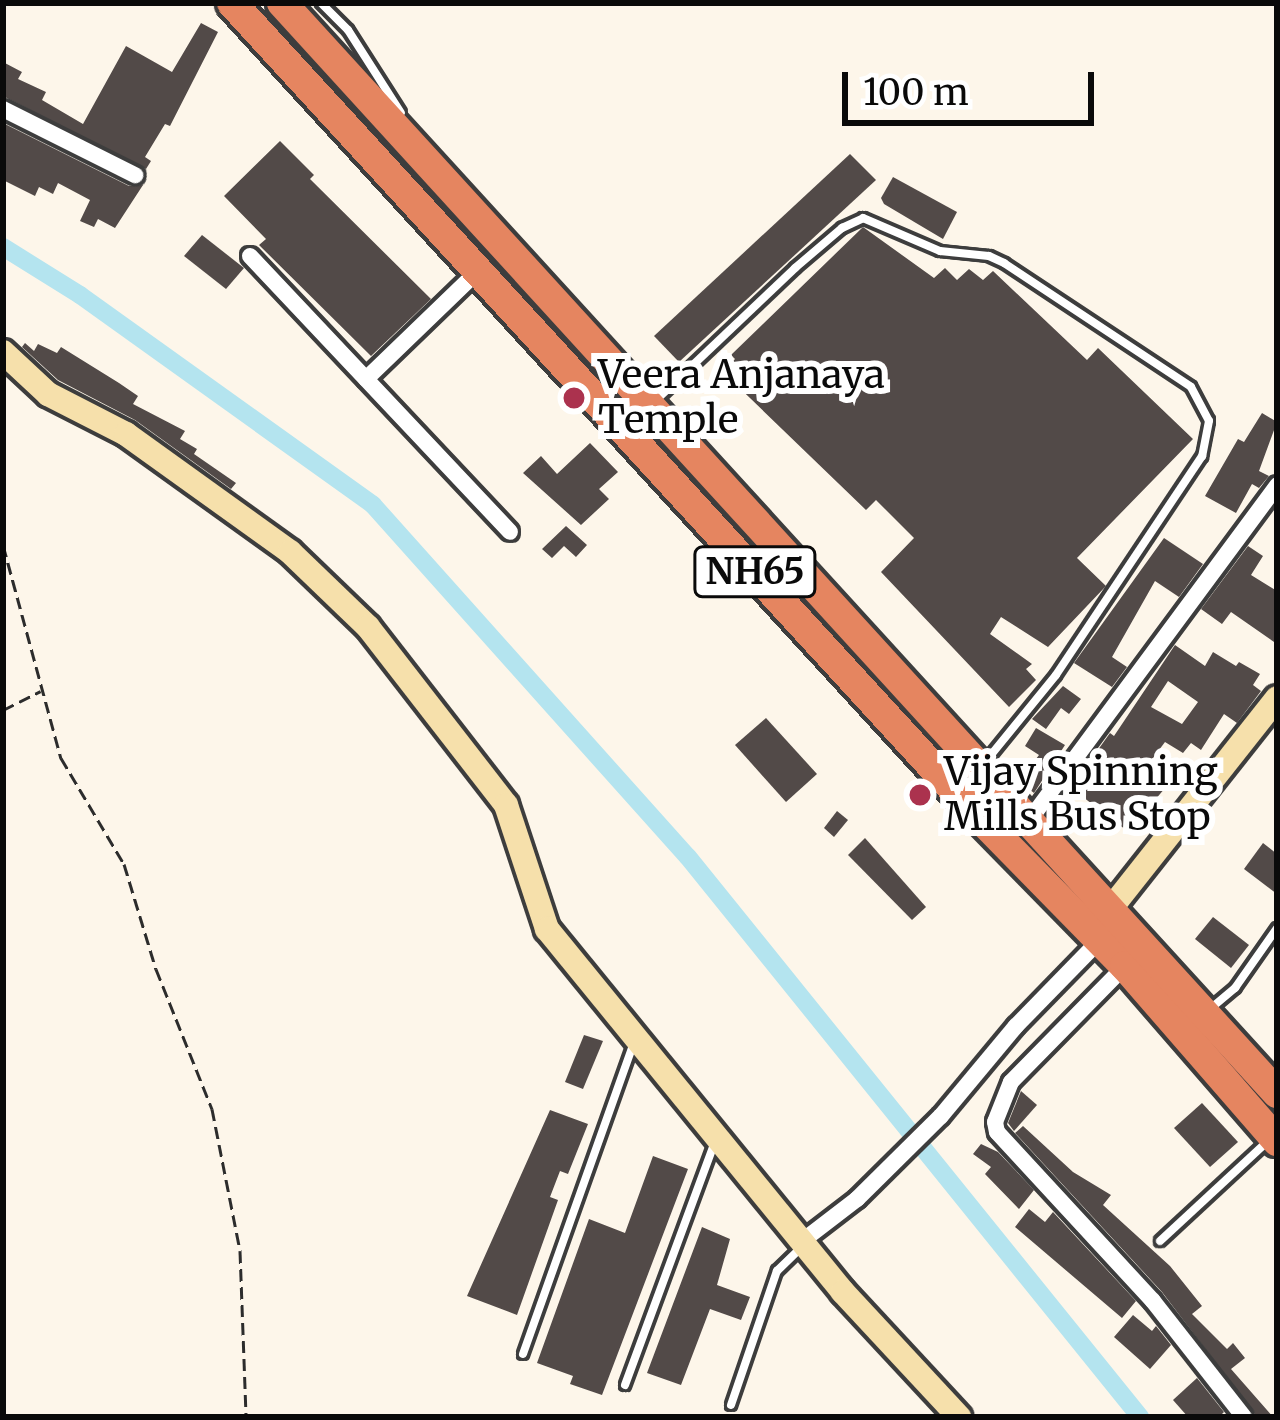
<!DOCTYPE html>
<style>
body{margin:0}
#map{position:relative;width:1280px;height:1420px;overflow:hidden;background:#fdf6ea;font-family:Merriweather,serif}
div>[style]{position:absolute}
.canal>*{height:18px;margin:-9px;padding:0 9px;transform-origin:9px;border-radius:9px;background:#b4e4ef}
.building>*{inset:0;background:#524a48}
.path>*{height:3px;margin-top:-1.5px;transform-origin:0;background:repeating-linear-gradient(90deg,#2c2c2c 0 12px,transparent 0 18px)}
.roads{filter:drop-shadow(3px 0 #3d3d3d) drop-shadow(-3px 0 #3d3d3d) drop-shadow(0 3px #3d3d3d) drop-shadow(0 -3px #3d3d3d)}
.lane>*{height:8px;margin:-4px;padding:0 4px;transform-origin:4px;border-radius:4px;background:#fff}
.street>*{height:16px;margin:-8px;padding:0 8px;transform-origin:8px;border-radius:8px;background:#fff}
.secondary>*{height:24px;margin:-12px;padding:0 12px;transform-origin:12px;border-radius:12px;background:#f6e0ab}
.highway>*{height:30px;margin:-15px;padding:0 15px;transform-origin:15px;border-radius:15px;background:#e58560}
.dots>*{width:33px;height:33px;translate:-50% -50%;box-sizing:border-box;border:6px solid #fff;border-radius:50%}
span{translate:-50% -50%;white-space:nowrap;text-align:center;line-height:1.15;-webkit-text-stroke:12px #fff;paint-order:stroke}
.shield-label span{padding:3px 9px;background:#fff;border:3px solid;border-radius:9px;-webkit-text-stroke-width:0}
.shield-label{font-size:36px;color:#0a0a0a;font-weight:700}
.poi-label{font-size:39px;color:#0a0a0a}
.left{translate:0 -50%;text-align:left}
.frame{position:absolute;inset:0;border:6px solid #0a0a0a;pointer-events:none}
.scale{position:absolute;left:842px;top:72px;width:252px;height:54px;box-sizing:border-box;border:6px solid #0a0a0a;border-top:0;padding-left:15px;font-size:36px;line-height:42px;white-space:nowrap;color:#0a0a0a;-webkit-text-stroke:9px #fff;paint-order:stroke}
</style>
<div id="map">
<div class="canal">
<i style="left:3px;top:247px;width:91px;rotate:31.9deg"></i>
<i style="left:80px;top:295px;width:360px;rotate:35.6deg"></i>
<i style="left:373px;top:505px;width:472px;rotate:48.2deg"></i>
<i style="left:688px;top:857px;width:720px;rotate:51.09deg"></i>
</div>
<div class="building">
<i style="clip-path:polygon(201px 23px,218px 32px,170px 126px,165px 124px,145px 157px,151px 161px,146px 169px,3px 96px,3px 62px,22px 72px,18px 79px,46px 92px,42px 100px,83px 124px,126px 46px,172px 72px)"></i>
<i style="clip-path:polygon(3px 123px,129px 186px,143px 185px,115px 228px,98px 219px,94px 227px,80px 221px,90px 200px,58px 183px,53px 194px,39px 187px,35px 196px,3px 180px)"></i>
<i style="clip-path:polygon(280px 141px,314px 175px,310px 179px,431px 299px,371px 356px,259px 245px,266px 239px,224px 196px)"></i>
<i style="clip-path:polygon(850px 154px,876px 180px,679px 362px,654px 336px)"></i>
<i style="clip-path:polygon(893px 177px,957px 212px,943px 239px,884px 204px,881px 198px)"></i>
<i style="clip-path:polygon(863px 227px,934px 278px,945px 268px,957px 280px,969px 269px,983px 280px,993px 271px,1087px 360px,1098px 348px,1193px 439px,1077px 558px,1106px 586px,1048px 647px,1001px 617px,990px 634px,1032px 664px,1026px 669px,1036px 680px,1009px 707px,881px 572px,914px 538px,876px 500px,866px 510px,723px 372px,735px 359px,731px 355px)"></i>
<i style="clip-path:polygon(202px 235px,244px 268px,226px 289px,184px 256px)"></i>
<i style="clip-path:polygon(25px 343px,34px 351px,38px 344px,57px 353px,61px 347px,119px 383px,138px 396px,133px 404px,185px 431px,180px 439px,197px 449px,194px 454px,236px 483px,231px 489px,135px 420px,58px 380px,22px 347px)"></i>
<i style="clip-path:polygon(1262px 413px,1277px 422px,1259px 471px,1269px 476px,1259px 488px,1252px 484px,1236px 513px,1205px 496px,1238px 439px,1244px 442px)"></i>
<i style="clip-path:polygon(590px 443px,618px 472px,599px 489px,609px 499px,581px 525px,523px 473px,541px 456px,557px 474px)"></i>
<i style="clip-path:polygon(566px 526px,587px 545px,576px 557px,564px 546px,552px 558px,542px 549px)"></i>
<i style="clip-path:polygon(1164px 538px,1203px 564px,1179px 597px,1155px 581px,1112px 657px,1127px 667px,1112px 687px,1074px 663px)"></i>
<i style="clip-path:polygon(1248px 546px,1263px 556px,1251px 575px,1277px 591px,1277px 644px,1231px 612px,1222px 624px,1201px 609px)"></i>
<i style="clip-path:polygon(evenodd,1175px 645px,1205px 666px,1213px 652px,1236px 666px,1239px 662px,1260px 674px,1253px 685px,1261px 691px,1237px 723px,1224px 714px,1201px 750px,1191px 743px,1183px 753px,1165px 742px,1144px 770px,1166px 787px,1154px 801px,1167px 811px,1157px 823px,1145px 814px,1130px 833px,1079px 794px,1094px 775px,1085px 768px,1110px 733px,1114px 736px,1175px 645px,1168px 681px,1198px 702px,1182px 724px,1151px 707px,1168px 681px)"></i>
<i style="clip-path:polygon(1063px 686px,1081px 699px,1069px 714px,1061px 708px,1046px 729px,1032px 719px)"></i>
<i style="clip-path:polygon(766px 718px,817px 774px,786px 802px,735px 745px)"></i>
<i style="clip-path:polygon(1036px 728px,1065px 745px,1034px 793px,1019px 781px,1039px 755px,1025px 746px)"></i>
<i style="clip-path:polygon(837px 811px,848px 820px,834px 837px,824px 828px)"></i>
<i style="clip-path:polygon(865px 838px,926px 907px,912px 920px,848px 855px)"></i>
<i style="clip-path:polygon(1263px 843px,1277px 854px,1277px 894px,1244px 869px)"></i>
<i style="clip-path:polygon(1213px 917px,1249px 945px,1231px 968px,1195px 939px)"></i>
<i style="clip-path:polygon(584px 1035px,603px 1041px,583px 1089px,565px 1082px)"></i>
<i style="clip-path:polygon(1021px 1091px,1037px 1105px,1014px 1131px,1008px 1123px)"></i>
<i style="clip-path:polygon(1202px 1103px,1238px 1142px,1210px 1167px,1174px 1128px)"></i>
<i style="clip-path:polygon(550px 1110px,588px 1124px,568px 1174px,560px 1171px,550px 1197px,558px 1200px,517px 1315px,467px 1296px)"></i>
<i style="clip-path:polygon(1023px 1126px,1073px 1172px,1111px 1195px,1103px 1205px,1170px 1266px,1202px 1306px,1192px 1314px,1227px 1349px,1233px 1343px,1245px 1358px,1231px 1369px,1273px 1417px,1257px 1417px,1162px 1292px,1015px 1133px)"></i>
<i style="clip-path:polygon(981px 1144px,998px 1152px,1034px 1190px,1019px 1209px,985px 1174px,991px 1167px,973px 1154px)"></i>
<i style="clip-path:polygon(653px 1156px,688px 1169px,602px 1395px,570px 1384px,573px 1376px,537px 1363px,589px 1219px,625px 1233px)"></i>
<i style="clip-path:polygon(1029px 1209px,1045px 1222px,1053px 1212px,1136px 1301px,1122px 1318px,1015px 1227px)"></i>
<i style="clip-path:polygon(702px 1227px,730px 1239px,717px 1285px,750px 1297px,741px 1320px,710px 1309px,681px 1385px,647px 1373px)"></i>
<i style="clip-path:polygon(1133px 1315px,1152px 1331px,1156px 1326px,1171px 1345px,1150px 1369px,1114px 1337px)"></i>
<i style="clip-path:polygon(1197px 1378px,1224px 1412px,1219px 1417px,1188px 1417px,1173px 1400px)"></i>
</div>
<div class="path">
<i style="left:3px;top:545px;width:221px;rotate:74.8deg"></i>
<i style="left:61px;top:758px;width:123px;rotate:59.3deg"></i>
<i style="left:124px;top:864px;width:110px;rotate:73.1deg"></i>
<i style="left:156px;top:969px;width:151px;rotate:68.2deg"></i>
<i style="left:212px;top:1109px;width:145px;rotate:78.8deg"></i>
<i style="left:240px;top:1251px;width:166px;rotate:87.9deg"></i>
<i style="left:3px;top:710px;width:42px;rotate:-26.6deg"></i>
</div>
<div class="roads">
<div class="lane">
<i style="left:321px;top:3px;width:38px;rotate:45deg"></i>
<i style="left:348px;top:30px;width:98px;rotate:57.4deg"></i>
<i style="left:655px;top:401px;width:193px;rotate:-43.5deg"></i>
<i style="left:795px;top:268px;width:62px;rotate:-40.4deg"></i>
<i style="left:842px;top:228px;width:23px;rotate:-25deg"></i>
<i style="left:863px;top:218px;width:84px;rotate:23.2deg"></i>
<i style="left:940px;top:251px;width:49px;rotate:5.8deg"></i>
<i style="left:989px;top:256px;width:17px;rotate:25deg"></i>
<i style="left:1004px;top:263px;width:224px;rotate:33.5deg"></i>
<i style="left:1191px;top:387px;width:38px;rotate:62deg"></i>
<i style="left:1209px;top:421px;width:36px;rotate:101deg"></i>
<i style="left:1202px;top:456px;width:263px;rotate:123.7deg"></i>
<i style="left:1056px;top:675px;width:109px;rotate:129.1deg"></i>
<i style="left:1210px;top:1009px;width:33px;rotate:-40deg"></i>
<i style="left:1235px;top:988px;width:73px;rotate:-55deg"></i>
<i style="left:1160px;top:1241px;width:149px;rotate:-42.8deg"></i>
<i style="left:523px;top:1354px;width:328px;rotate:-70.4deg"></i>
<i style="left:625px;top:1385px;width:257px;rotate:-69.7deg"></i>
<i style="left:731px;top:1405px;width:142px;rotate:-71.1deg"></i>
<i style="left:777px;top:1271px;width:36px;rotate:-44deg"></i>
</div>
<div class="street">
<i style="left:3px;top:109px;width:148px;rotate:26.6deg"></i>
<i style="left:250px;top:256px;width:379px;rotate:46.7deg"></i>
<i style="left:366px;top:379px;width:156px;rotate:-44deg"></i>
<i style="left:1031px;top:818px;width:414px;rotate:-53.5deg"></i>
<i style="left:1125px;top:966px;width:163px;rotate:134.5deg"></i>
<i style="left:1011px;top:1082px;width:43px;rotate:111.8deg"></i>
<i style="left:995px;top:1122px;width:10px;rotate:79deg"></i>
<i style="left:997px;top:1132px;width:230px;rotate:47.3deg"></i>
<i style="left:1153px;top:1301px;width:147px;rotate:51.9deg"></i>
<i style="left:801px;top:1242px;width:71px;rotate:-37.5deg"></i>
<i style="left:857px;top:1199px;width:118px;rotate:-44.7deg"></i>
<i style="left:941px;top:1116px;width:117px;rotate:-50.2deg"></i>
<i style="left:1016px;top:1026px;width:120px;rotate:-45.7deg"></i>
</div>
<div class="secondary">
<i style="left:3px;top:352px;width:62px;rotate:43deg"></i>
<i style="left:48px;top:394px;width:88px;rotate:27.1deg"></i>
<i style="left:126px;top:434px;width:202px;rotate:35.7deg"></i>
<i style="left:290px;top:552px;width:108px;rotate:43.9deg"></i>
<i style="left:368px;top:627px;width:225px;rotate:52.2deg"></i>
<i style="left:506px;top:805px;width:131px;rotate:71.7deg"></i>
<i style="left:547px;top:929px;width:468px;rotate:50.8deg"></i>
<i style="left:843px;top:1292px;width:171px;rotate:47.1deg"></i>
<i style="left:1112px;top:907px;width:266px;rotate:-51.7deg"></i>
</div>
<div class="highway">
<i style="left:232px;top:3px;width:1098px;rotate:47.47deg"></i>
<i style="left:974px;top:812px;width:216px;rotate:45.6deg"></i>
<i style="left:1125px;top:966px;width:232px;rotate:49deg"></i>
<i style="left:282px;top:3px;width:1476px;rotate:47.61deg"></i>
</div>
</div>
<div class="dots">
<i style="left:574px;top:398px;background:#ab324e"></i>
<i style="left:920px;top:795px;background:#ab324e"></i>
</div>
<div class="shield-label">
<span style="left:755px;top:572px">NH65</span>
</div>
<div class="poi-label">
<span class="left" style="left:598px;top:398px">Veera Anjanaya<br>Temple</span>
<span class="left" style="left:944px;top:795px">Vijay Spinning<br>Mills Bus Stop</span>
</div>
<div class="frame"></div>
<div class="scale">100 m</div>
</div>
